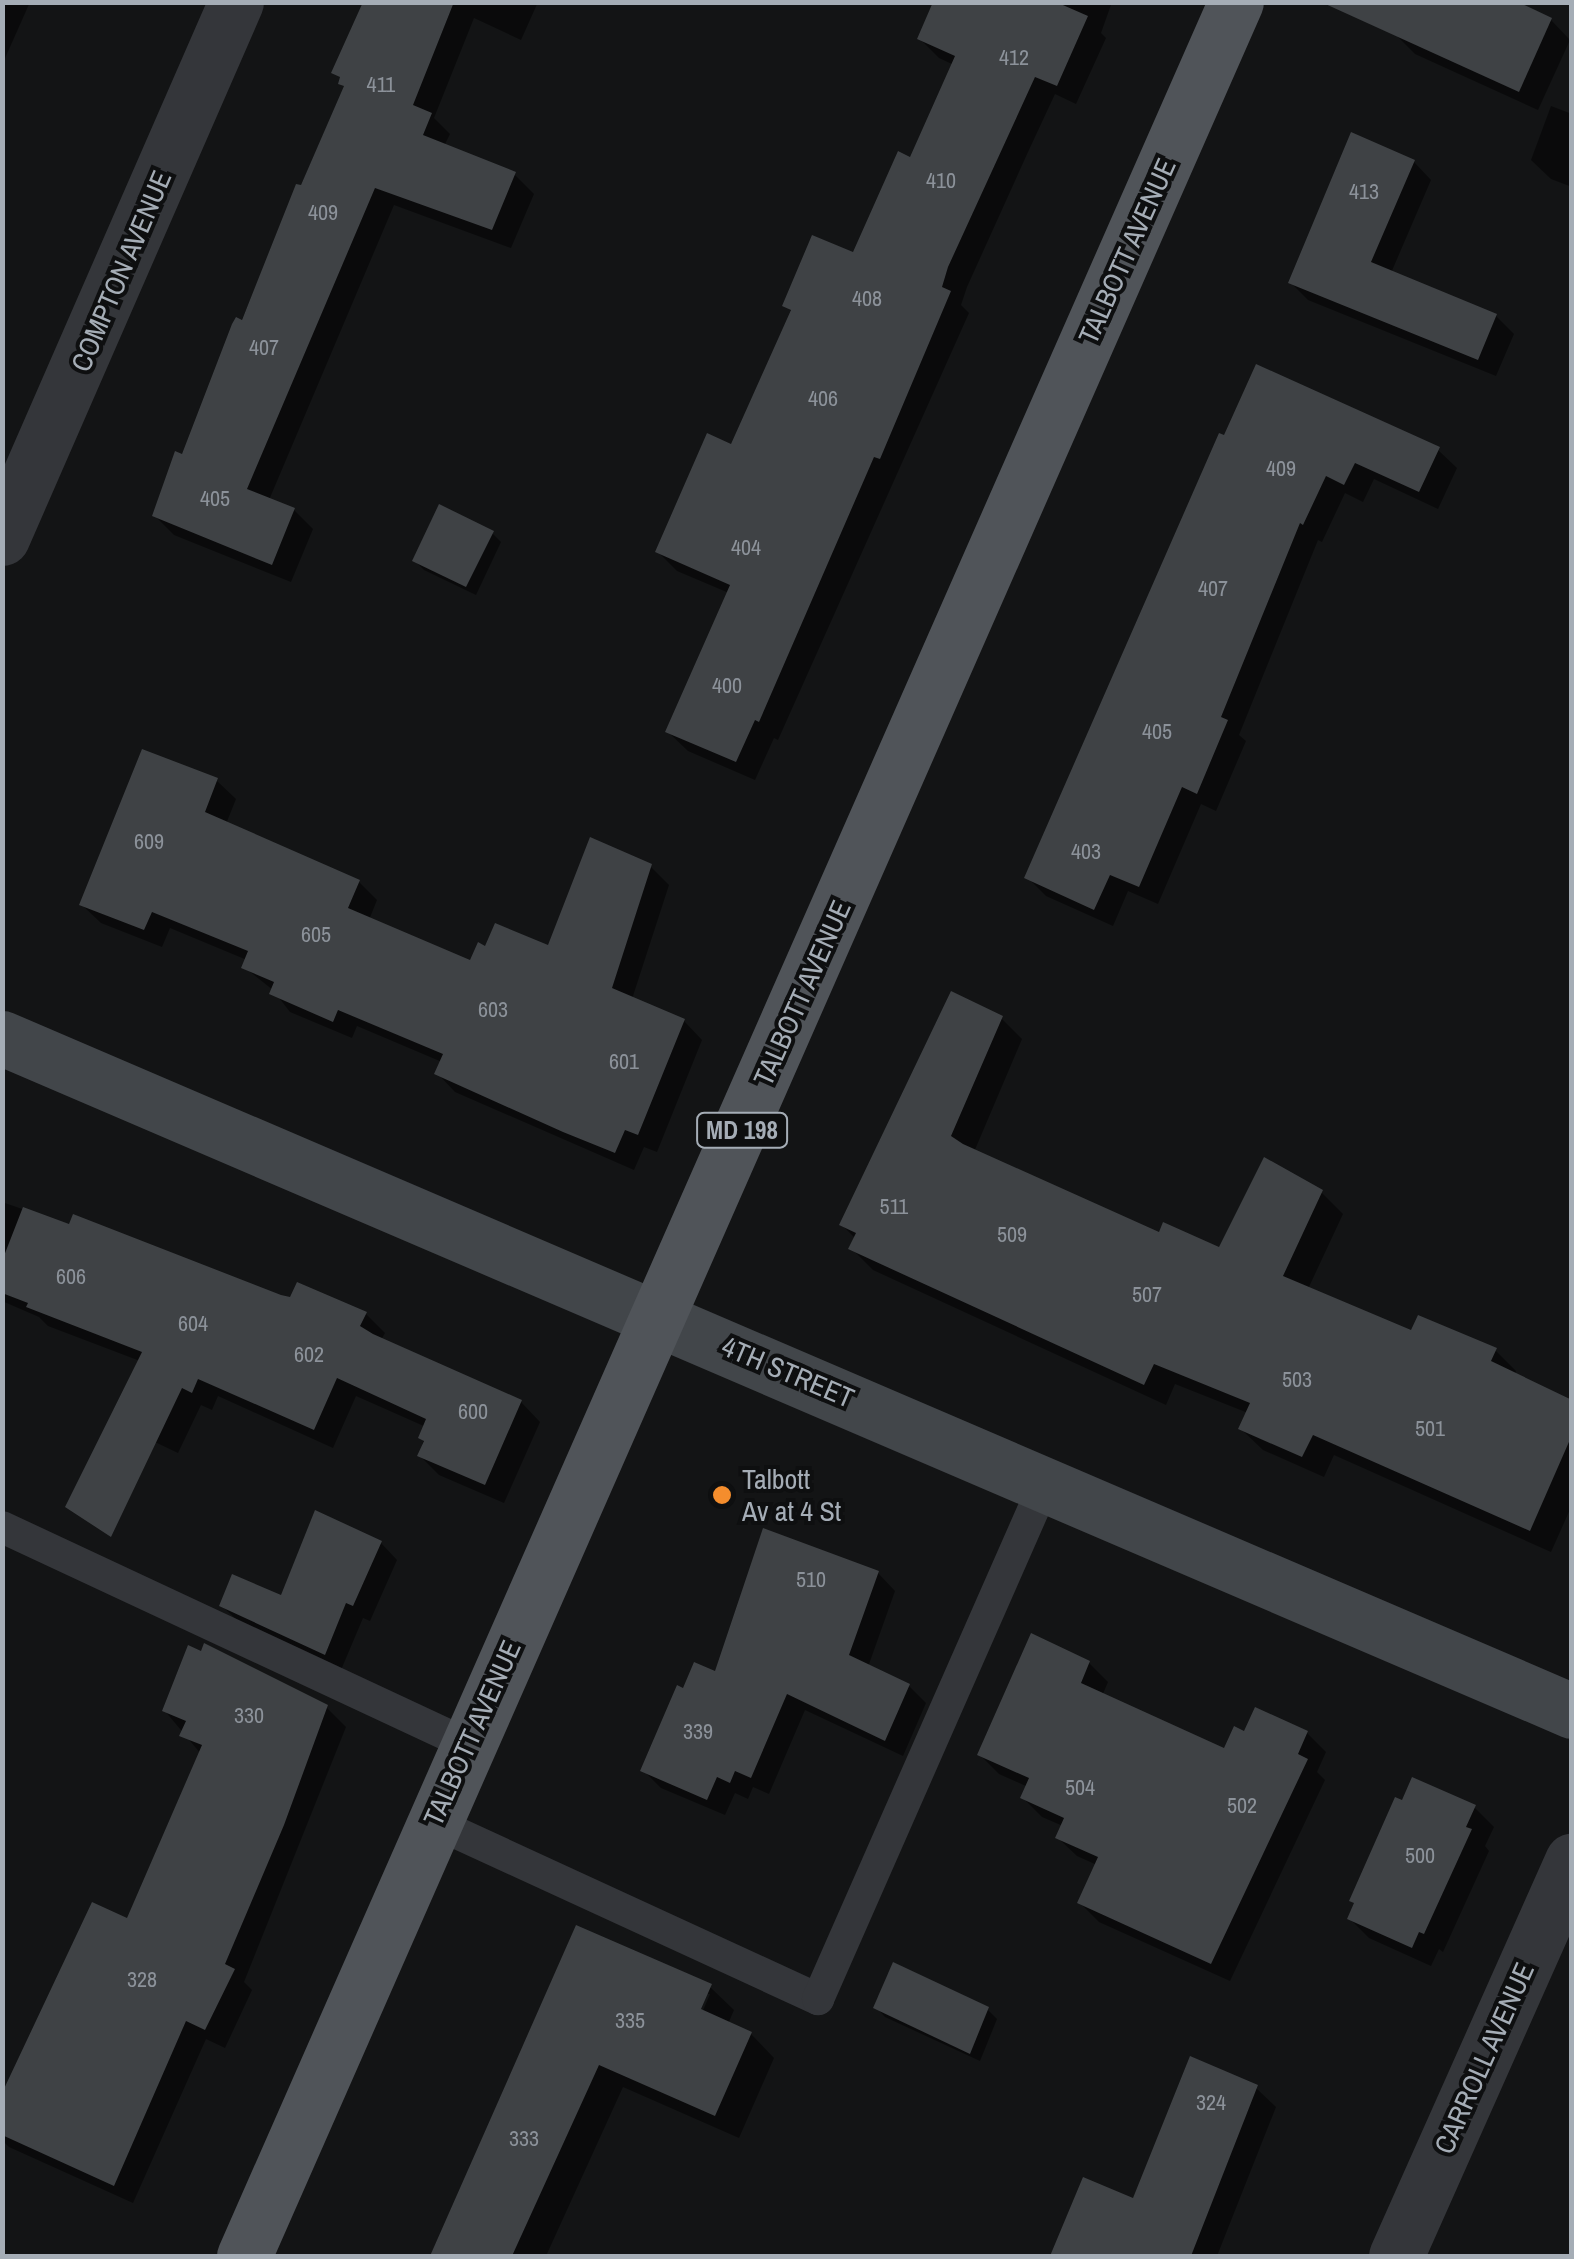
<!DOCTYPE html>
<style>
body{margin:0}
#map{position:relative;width:1574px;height:2259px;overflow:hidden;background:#131415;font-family:"Archivo Narrow",sans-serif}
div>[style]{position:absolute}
.shadow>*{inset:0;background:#0007}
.building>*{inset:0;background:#3f4245}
.lane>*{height:32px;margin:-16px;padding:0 16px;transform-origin:16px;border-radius:16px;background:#34363a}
.street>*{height:55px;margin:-27.5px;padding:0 27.5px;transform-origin:27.5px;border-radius:27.5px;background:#34363a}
.secondary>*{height:55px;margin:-27.5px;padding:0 27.5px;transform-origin:27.5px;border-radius:27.5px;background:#42464a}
.primary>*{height:55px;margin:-27.5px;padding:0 27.5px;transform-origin:27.5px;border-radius:27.5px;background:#505459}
.dots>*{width:28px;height:28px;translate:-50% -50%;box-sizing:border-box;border:5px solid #0e0f10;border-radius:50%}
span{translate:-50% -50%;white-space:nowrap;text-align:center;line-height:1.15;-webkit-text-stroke:8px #0e0f10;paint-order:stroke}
.number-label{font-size:22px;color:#8c929a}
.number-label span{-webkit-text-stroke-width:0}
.shield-label span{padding:2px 8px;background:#0e0f10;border:2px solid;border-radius:8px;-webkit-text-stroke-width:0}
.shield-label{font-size:25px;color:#a5adb6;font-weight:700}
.street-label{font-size:28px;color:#a5adb6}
.poi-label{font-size:28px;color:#a5adb6}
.left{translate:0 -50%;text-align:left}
.frame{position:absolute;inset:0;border:5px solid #a5adb6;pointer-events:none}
</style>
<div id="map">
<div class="shadow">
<i style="clip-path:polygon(2px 2px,30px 2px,2px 65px)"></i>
<i style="clip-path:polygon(382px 2px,538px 2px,521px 40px,474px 18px,434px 118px,450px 134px,444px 146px,515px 175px,534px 194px,511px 248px,394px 205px,269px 500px,294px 510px,313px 529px,291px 582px,174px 535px,155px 516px)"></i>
<i style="clip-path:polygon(936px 2px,1112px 2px,1101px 33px,1106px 38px,1076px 104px,1055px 94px,1028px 152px,967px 287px,961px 305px,969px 313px,778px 740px,774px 738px,755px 780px,688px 751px,668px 732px,729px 593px,677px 571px,658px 552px,732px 447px,792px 312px,785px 305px,854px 255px,912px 160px,954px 65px,939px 58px,920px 39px)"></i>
<i style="clip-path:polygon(1551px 20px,1570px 40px,1538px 110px,1415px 54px,1396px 35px)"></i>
<i style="clip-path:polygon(1551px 106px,1572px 114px,1572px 187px,1551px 179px,1531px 160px)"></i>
<i style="clip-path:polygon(1414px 162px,1431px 180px,1391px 273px,1496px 316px,1514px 334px,1496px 376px,1308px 300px,1291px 283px)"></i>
<i style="clip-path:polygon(1220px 436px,1438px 450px,1457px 468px,1438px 509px,1374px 479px,1363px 502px,1345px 493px,1322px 542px,1318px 540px,1239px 735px,1246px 741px,1216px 811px,1201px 804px,1158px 904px,1128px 891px,1113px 926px,1046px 896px,1027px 877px)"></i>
<i style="clip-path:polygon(492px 533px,501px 542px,476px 595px,424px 570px,415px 561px)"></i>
<i style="clip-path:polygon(217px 781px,236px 799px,226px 824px,359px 882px,377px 900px,369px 920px,471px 963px,487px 949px,549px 948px,650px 866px,669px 885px,632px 999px,684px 1021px,702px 1040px,657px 1152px,644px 1147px,634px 1170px,455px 1092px,437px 1073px,442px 1062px,357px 1026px,352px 1038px,290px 1012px,273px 990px,244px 967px,247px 960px,170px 928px,162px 947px,101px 923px,82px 905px)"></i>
<i style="clip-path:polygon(1001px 1018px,1022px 1039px,974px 1152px,1160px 1236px,1220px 1250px,1321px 1192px,1343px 1214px,1308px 1289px,1412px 1334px,1495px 1350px,1516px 1371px,1515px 1375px,1572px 1402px,1572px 1505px,1551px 1552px,1334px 1455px,1324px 1477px,1263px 1450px,1241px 1429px,1248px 1413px,1175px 1384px,1166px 1405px,873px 1270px,851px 1248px,856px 1239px,842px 1225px)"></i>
<i style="clip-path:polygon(2px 1202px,280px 1298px,366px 1314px,385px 1333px,381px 1340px,521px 1402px,540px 1422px,504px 1503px,439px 1475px,420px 1456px,426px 1427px,356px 1396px,333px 1448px,218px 1396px,212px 1410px,201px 1405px,178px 1453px,134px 1432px,140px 1361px,48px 1326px,39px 1317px,2px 1301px)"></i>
<i style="clip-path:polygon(381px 1543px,397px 1560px,370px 1621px,363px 1618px,341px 1670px,239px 1622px,222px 1606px,282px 1598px)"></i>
<i style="clip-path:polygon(878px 1573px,895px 1591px,868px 1667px,909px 1686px,926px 1703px,903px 1756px,805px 1710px,769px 1794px,753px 1787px,748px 1799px,735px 1793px,725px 1815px,661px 1788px,643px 1770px,684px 1692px)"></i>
<i style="clip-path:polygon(1089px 1663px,1108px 1682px,1102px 1696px,1225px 1752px,1246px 1734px,1307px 1733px,1326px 1752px,1317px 1772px,1325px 1780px,1230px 1981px,1099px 1922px,1080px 1903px,1097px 1865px,1077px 1856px,1058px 1838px,1063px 1826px,1042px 1817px,1023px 1798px,1028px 1787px,999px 1774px,980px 1755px)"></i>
<i style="clip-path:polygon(326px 1707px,346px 1727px,244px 1982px,252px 1990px,225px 2048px,206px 2039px,133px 2203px,9px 2147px,2px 2140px,2px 2099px,128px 1922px,201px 1754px,165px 1711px)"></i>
<i style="clip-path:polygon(1403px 1803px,1474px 1807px,1494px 1827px,1485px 1846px,1489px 1851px,1443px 1952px,1439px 1949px,1431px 1966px,1369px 1938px,1350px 1919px)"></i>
<i style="clip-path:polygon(evenodd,710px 1987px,734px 2010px,728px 2024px,751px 2034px,774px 2058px,739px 2138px,623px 2087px,546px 2256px,432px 2256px,534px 2036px,710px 1987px,705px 1994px,710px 1994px,698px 2022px,694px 2020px,705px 1994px)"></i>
<i style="clip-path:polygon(876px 2007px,987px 2009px,997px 2019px,980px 2061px,885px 2017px)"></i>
<i style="clip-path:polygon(1256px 2088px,1276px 2107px,1217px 2256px,1054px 2254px,1135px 2201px)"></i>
</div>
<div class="building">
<i style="clip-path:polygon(363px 2px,454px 2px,413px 105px,432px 113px,423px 135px,516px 172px,492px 230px,375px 188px,247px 489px,295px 508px,272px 565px,152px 516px,175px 451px,182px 454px,232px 324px,236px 317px,242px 320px,296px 184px,301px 185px,344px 86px,338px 84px,340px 77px,331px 73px)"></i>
<i style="clip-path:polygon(933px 2px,1056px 2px,1088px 16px,1057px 86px,1035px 77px,948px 267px,942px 287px,951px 291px,880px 459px,874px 457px,759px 722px,755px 720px,736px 762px,665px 732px,730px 585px,655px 552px,707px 433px,731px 444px,791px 310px,782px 306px,812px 235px,853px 252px,898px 151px,910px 157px,955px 56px,917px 39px)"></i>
<i style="clip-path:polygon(1321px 2px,1518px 2px,1552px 18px,1519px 92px)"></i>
<i style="clip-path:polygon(1351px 132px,1415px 160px,1371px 262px,1497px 314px,1478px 360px,1288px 283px)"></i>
<i style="clip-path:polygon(1256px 364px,1440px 447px,1419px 492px,1355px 463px,1344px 485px,1326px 476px,1303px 525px,1300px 523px,1221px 717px,1228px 720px,1197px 794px,1182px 787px,1139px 887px,1110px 875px,1094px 910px,1024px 878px,1219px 433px,1224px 435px)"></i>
<i style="clip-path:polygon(439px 504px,494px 531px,466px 587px,412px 561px)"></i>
<i style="clip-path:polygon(142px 749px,218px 778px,205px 812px,360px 880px,348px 908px,470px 960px,478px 942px,485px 946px,495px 923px,548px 945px,590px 837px,652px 864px,612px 988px,685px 1019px,638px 1135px,625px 1130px,615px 1153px,563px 1132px,434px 1074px,443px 1054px,338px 1010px,333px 1022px,269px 994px,274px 982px,241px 968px,248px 951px,152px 912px,144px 930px,79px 905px)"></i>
<i style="clip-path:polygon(951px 991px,1003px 1016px,951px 1136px,963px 1144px,1159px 1232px,1163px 1222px,1219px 1247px,1264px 1157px,1323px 1190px,1283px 1276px,1411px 1330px,1418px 1315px,1497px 1348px,1491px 1361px,1572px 1400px,1572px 1435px,1530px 1531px,1313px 1435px,1302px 1457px,1238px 1429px,1250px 1403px,1154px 1364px,1144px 1385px,848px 1249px,856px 1233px,839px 1225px)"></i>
<i style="clip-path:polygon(23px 1207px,69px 1224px,73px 1214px,281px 1295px,290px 1297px,297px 1282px,367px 1312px,360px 1326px,373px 1334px,522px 1400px,485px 1485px,417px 1456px,424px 1441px,418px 1438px,426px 1419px,337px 1378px,314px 1430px,198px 1379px,192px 1393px,182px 1388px,111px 1537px,65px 1507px,142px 1352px,26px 1307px,28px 1303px,2px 1293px,2px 1261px)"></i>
<i style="clip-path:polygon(315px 1510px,382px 1541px,353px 1606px,346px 1603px,325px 1655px,219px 1606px,232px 1574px,281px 1595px)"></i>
<i style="clip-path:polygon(763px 1528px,879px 1571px,849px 1655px,910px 1684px,885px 1741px,787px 1694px,751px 1778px,735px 1771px,730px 1783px,717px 1777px,707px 1800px,640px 1771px,677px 1685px,683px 1688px,694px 1662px,715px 1671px)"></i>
<i style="clip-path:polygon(1031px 1633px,1090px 1661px,1081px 1683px,1224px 1748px,1234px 1726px,1244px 1731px,1255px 1707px,1308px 1731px,1298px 1754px,1308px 1759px,1211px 1964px,1077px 1903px,1098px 1857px,1055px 1838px,1064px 1818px,1020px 1798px,1029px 1778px,977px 1755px)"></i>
<i style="clip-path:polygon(204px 1643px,328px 1705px,284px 1825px,225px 1964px,235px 1969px,205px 2030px,186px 2021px,114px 2186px,2px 2135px,2px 2093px,92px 1902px,127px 1918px,202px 1745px,179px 1736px,186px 1721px,162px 1711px,188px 1645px,201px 1651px)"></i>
<i style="clip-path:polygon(1412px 1777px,1476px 1805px,1466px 1827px,1472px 1829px,1424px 1934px,1419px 1932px,1412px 1948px,1347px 1919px,1354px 1903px,1349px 1901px,1395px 1797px,1402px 1800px)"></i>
<i style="clip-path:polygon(576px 1925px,712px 1984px,701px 2009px,752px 2032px,715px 2116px,599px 2065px,512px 2256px,430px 2256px)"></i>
<i style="clip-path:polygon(893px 1962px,989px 2007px,970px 2054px,873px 2008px)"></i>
<i style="clip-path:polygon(1190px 2056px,1258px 2085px,1191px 2256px,1050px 2256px,1083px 2177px,1133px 2198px)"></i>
</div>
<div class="lane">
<i style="left:2px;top:1527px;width:513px;rotate:25.02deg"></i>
<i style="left:433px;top:1822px;width:424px;rotate:24.7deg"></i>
<i style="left:818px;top:1999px;width:564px;rotate:-66.25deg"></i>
</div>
<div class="street">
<i style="left:2px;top:538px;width:585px;rotate:-66.42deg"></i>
<i style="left:1396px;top:2256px;width:433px;rotate:-66deg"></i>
</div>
<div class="secondary">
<i style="left:2px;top:1038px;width:1708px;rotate:23.2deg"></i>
</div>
<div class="primary">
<i style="left:244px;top:2256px;width:2463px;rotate:-66.25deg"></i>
</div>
<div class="dots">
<i style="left:722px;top:1495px;background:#f48d2d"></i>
</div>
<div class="number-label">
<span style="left:1014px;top:58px">412</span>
<span style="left:381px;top:85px">411</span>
<span style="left:941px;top:181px">410</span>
<span style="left:1364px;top:192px">413</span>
<span style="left:323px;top:213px">409</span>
<span style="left:867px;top:299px">408</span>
<span style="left:264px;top:348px">407</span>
<span style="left:823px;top:399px">406</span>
<span style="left:1281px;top:469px">409</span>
<span style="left:215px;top:499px">405</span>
<span style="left:746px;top:548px">404</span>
<span style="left:1213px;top:589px">407</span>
<span style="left:727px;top:686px">400</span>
<span style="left:1157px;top:732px">405</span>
<span style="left:149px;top:842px">609</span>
<span style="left:1086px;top:852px">403</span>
<span style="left:316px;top:935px">605</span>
<span style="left:493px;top:1010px">603</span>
<span style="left:624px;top:1062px">601</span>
<span style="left:894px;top:1207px">511</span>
<span style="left:1012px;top:1235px">509</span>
<span style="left:71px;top:1277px">606</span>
<span style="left:1147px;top:1295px">507</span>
<span style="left:193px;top:1324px">604</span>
<span style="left:309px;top:1355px">602</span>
<span style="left:1297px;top:1380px">503</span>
<span style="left:473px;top:1412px">600</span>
<span style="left:1430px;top:1429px">501</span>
<span style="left:811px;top:1580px">510</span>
<span style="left:249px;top:1716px">330</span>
<span style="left:698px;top:1732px">339</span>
<span style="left:1080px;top:1788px">504</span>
<span style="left:1242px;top:1806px">502</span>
<span style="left:1420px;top:1856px">500</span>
<span style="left:142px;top:1980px">328</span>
<span style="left:630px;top:2021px">335</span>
<span style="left:1211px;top:2103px">324</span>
<span style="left:524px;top:2139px">333</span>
</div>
<div class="shield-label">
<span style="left:742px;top:1130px">MD 198</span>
</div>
<div class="street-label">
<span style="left:1127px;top:251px;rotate:-66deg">TALBOTT AVENUE</span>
<span style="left:121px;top:271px;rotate:-67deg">COMPTON AVENUE</span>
<span style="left:802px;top:993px;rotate:-66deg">TALBOTT AVENUE</span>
<span style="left:788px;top:1372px;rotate:23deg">4TH STREET</span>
<span style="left:472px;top:1733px;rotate:-66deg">TALBOTT AVENUE</span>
<span style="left:1484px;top:2058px;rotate:-66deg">CARROLL AVENUE</span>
</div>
<div class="poi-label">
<span class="left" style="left:742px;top:1495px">Talbott<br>Av at 4 St</span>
</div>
<div class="frame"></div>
</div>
